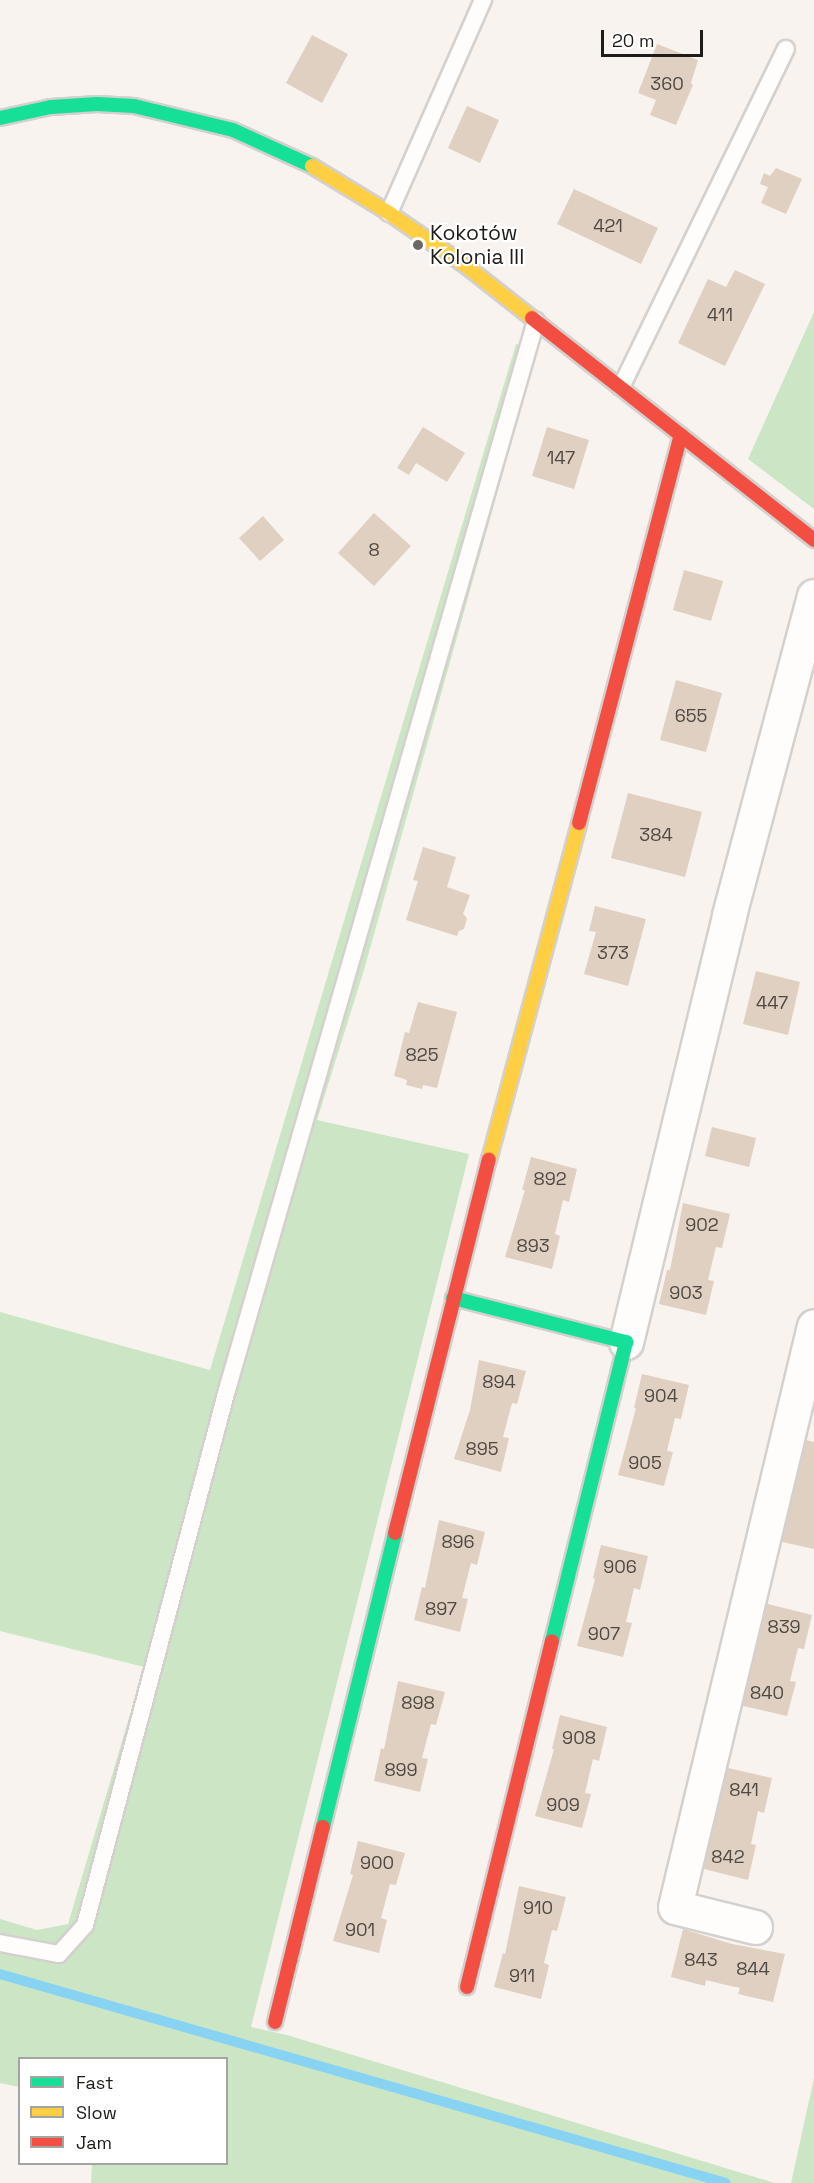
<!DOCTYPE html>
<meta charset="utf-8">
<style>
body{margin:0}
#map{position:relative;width:814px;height:2183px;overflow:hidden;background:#f8f3ee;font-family:"Space Grotesk",sans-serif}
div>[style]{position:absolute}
.green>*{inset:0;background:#cce6c5}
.stream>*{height:10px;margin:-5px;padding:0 5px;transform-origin:5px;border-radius:5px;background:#89d3f2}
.building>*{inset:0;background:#e0d0c1}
.roads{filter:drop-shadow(2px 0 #d4d0cd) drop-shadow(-2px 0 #d4d0cd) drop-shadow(0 2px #d4d0cd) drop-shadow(0 -2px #d4d0cd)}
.lane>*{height:16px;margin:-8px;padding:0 8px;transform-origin:8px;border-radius:8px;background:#fefdfc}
.street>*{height:33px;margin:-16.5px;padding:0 16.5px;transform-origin:16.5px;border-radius:16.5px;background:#fefdfc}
.fast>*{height:14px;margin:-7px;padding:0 7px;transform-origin:7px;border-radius:7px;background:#16e098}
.slow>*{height:14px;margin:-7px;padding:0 7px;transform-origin:7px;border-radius:7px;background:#ffcf43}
.jam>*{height:14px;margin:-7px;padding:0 7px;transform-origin:7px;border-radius:7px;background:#f24e42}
.dots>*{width:16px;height:16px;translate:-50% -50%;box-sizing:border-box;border:3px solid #fff;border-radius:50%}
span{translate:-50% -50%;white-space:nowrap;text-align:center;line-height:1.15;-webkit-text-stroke:4.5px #fff;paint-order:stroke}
.number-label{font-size:18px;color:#4e4943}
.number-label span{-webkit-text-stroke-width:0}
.poi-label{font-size:21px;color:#1e1c19}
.left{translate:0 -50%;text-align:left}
.legend{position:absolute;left:18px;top:2057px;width:210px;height:108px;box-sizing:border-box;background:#fff;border:2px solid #a5a4a3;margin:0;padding:8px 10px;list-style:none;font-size:18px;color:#1e1c19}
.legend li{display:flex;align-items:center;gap:12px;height:30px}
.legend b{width:30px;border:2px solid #a5a4a3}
.scale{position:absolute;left:601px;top:30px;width:102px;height:27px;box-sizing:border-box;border:3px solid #1e1c19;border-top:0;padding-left:8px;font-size:18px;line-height:21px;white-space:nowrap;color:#1e1c19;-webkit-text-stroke:4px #fff;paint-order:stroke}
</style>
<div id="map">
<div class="green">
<i style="clip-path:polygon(814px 312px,814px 509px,748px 459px)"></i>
<i style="clip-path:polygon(516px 344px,538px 347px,364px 970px,317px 1120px,469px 1154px,251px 2027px,287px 2035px,775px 2183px,91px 2183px,92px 2164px,226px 2164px,226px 2058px,20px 2058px,19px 2087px,0 2083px,0 1919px,37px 1930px,68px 1924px,144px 1667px,0 1631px,0 1312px,210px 1370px)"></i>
<i style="clip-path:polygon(814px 2078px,814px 2183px,791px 2183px)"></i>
</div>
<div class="stream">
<i style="left:0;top:1974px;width:755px;rotate:16.06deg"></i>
</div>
<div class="building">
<i style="clip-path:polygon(312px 35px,348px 54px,322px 103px,286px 83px)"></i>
<i style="clip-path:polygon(657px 44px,698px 60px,691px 83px,693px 85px,676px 125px,650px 115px,656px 100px,638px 93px)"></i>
<i style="clip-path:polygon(467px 106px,499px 120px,480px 163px,448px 148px)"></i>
<i style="clip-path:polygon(776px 168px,802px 179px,786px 214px,761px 203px,768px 187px,760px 184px,764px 173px,770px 176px)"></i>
<i style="clip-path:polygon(574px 189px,658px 228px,641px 264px,557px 224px)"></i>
<i style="clip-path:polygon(735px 270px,765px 284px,725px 366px,678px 343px,708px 279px,726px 287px)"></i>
<i style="clip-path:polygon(423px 427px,465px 453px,447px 482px,416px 463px,409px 475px,397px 468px)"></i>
<i style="clip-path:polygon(547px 427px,589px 440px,574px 489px,532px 476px)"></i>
<i style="clip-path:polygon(374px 513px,411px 546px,374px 586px,338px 553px)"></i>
<i style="clip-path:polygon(263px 516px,284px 540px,260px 561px,239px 538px)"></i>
<i style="clip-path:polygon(684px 570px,723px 581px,711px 621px,673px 610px)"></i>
<i style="clip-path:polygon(676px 680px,722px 693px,706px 752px,660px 740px)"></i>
<i style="clip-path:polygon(628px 793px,702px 812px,685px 877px,611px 858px)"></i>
<i style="clip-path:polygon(423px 847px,456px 857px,447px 887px,470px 895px,463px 914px,467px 918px,464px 929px,459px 931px,457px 936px,406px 920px,418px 881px,413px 880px)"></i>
<i style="clip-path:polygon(595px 906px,646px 919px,628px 986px,584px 974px,596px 932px,589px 931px)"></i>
<i style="clip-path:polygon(756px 971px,800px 982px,788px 1035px,743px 1024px)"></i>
<i style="clip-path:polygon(418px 1002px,457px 1012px,437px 1088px,423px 1085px,422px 1089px,406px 1085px,407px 1080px,394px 1076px,405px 1032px,409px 1033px)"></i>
<i style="clip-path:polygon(712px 1127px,756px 1138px,749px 1167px,705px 1156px)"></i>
<i style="clip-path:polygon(531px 1157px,577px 1169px,569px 1202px,563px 1200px,555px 1234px,560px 1236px,552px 1269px,505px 1257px,525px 1190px,522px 1190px)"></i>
<i style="clip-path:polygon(683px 1203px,730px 1214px,722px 1248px,716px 1247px,708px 1280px,714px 1281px,706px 1315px,659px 1304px,667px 1270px,670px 1270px)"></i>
<i style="clip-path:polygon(479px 1360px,526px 1371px,517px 1404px,512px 1403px,503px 1437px,509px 1438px,501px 1472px,454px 1459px,470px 1410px)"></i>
<i style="clip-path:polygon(642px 1374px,689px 1385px,681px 1419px,675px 1418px,667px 1451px,673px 1452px,664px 1486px,618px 1475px,636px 1408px,634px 1408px)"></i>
<i style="clip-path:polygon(802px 1439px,814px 1442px,814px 1549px,778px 1541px,796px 1474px,794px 1474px)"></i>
<i style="clip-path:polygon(439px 1520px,485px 1532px,477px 1565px,471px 1563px,462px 1598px,468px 1599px,460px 1632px,414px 1620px,422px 1587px,425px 1588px)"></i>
<i style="clip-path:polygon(601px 1545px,648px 1556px,640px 1590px,634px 1588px,626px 1622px,632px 1623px,623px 1657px,577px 1646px,595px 1579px,593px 1578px)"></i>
<i style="clip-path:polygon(764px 1603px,812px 1615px,804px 1649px,798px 1648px,790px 1681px,796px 1682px,787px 1716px,739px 1705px)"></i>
<i style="clip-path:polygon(398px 1681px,445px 1692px,436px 1725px,431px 1724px,422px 1758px,428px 1759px,420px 1792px,374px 1781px,381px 1748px,384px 1749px)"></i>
<i style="clip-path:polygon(560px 1715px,607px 1727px,599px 1761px,593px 1759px,585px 1793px,591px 1794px,582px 1828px,535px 1816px,554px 1749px,552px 1749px)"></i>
<i style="clip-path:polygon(724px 1767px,772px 1778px,764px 1813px,758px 1811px,751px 1844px,756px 1845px,748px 1880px,700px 1868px,709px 1834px,711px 1834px)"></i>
<i style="clip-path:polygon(358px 1841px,405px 1853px,396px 1885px,390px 1884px,381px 1918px,387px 1920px,379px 1953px,333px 1941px,353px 1875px,350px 1874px)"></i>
<i style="clip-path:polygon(519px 1886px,566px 1897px,557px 1931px,552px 1930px,544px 1963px,549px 1965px,541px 1999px,494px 1987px,503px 1953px,505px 1954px)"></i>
<i style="clip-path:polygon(683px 1929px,732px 1944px,785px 1954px,773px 2002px,738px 1994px,740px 1988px,722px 1984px,706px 1980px,705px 1986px,671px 1977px)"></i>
</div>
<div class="roads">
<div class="lane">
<i style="left:389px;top:213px;width:233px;rotate:-66.2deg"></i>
<i style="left:621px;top:387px;width:376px;rotate:-64deg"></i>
<i style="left:0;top:1943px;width:60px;rotate:10.6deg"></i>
<i style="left:59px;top:1954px;width:39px;rotate:-48deg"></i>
<i style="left:85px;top:1925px;width:554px;rotate:-75.14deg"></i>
<i style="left:227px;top:1390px;width:1113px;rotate:-73.88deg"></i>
</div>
<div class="street">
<i style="left:626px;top:1342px;width:439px;rotate:-76.4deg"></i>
<i style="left:729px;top:915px;width:330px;rotate:-75.1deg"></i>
<i style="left:755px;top:1927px;width:82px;rotate:-166deg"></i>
<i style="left:675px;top:1907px;width:597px;rotate:-76.55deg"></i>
</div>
<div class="fast">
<i style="left:0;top:118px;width:52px;rotate:-12.2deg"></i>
<i style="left:51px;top:107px;width:46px;rotate:-3.7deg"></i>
<i style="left:97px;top:104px;width:37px;rotate:3deg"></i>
<i style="left:134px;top:106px;width:102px;rotate:13.6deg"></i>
<i style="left:233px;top:130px;width:87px;rotate:24.5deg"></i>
<i style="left:453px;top:1298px;width:179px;rotate:14.3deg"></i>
<i style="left:626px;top:1342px;width:308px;rotate:103.9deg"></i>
<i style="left:323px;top:1827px;width:303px;rotate:-76.2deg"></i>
</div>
<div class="slow">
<i style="left:312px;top:166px;width:90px;rotate:31.4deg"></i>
<i style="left:389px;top:213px;width:93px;rotate:34.5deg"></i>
<i style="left:466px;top:266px;width:84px;rotate:38.2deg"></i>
<i style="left:489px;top:1160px;width:349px;rotate:-75deg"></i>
</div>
<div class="jam">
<i style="left:532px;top:318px;width:359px;rotate:38.2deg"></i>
<i style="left:579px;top:823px;width:401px;rotate:-75.3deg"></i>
<i style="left:395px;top:1533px;width:385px;rotate:-75.9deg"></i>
<i style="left:467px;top:1987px;width:356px;rotate:-76.2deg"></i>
<i style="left:275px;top:2022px;width:201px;rotate:-76.2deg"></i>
</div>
</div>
<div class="dots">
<i style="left:418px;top:245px;background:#6a6764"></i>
</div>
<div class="number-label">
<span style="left:667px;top:84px">360</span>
<span style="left:608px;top:226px">421</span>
<span style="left:720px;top:315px">411</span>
<span style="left:561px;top:458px">147</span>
<span style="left:374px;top:550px">8</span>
<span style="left:691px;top:716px">655</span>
<span style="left:656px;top:835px">384</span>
<span style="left:613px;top:953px">373</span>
<span style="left:772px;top:1003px">447</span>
<span style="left:422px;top:1055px">825</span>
<span style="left:550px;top:1179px">892</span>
<span style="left:702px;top:1225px">902</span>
<span style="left:533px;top:1246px">893</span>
<span style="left:686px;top:1293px">903</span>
<span style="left:499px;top:1382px">894</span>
<span style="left:661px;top:1396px">904</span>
<span style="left:482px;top:1449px">895</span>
<span style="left:645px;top:1463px">905</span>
<span style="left:458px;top:1542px">896</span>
<span style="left:620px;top:1567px">906</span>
<span style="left:441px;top:1609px">897</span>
<span style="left:784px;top:1627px">839</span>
<span style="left:604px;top:1634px">907</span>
<span style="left:767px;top:1693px">840</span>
<span style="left:418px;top:1703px">898</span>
<span style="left:579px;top:1738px">908</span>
<span style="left:401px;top:1770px">899</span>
<span style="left:744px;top:1790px">841</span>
<span style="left:563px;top:1805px">909</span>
<span style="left:728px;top:1857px">842</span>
<span style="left:377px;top:1863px">900</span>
<span style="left:538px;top:1908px">910</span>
<span style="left:360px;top:1930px">901</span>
<span style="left:701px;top:1960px">843</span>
<span style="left:753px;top:1969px">844</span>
<span style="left:522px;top:1976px">911</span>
</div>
<div class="poi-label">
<span class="left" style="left:430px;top:245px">Kokotów<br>Kolonia III</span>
</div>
<ul class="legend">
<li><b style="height:8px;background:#16e098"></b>Fast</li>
<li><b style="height:8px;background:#ffcf43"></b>Slow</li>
<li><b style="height:8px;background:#f24e42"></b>Jam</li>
</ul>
<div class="scale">20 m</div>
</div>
